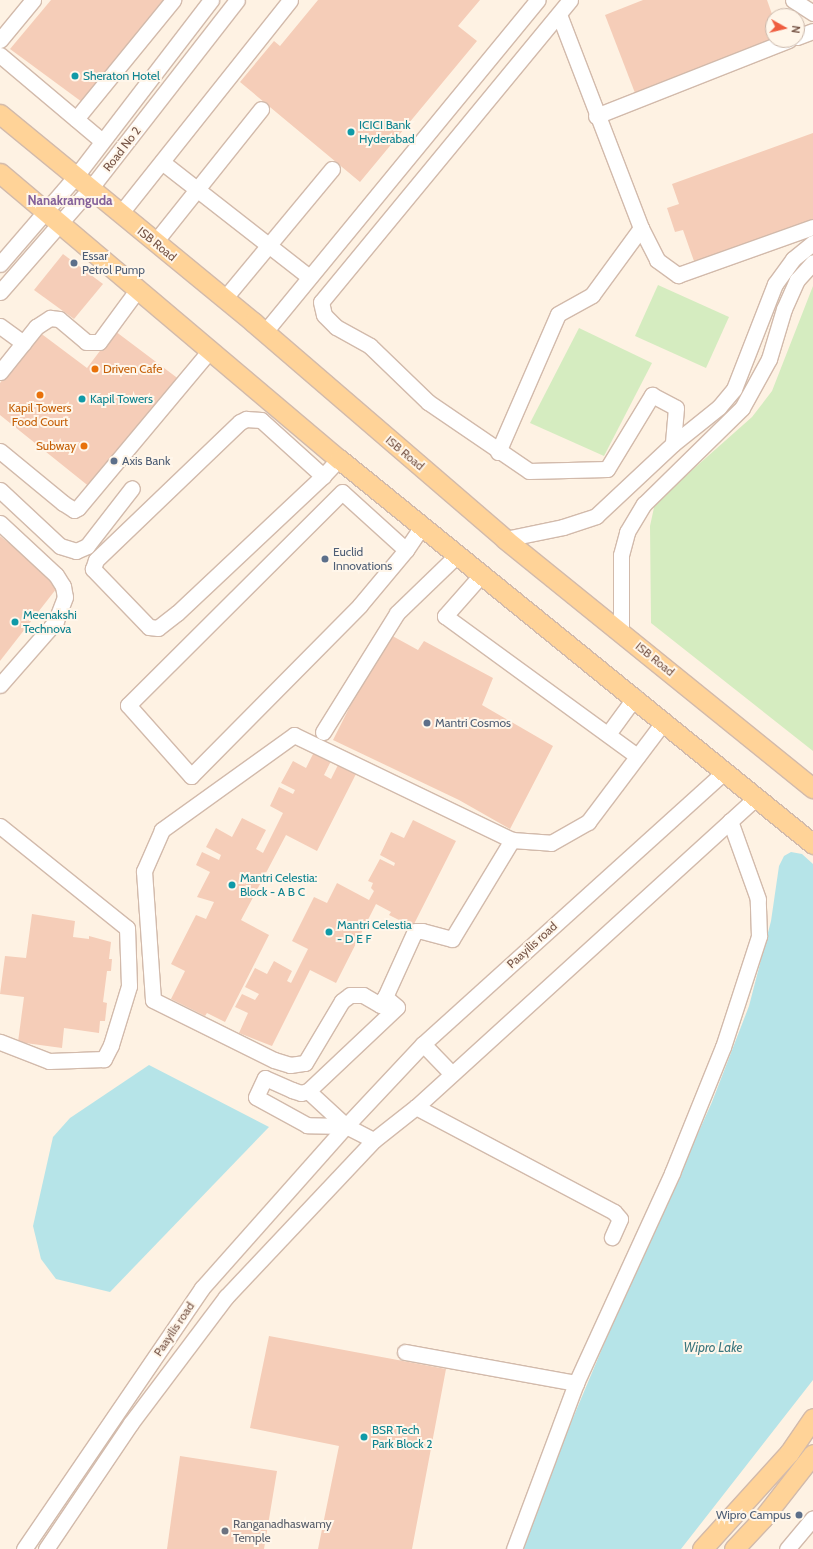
<!DOCTYPE html>
<style>
body{margin:0}
#map{position:relative;width:813px;height:1549px;overflow:hidden;background:#fef2e3;font-family:Cabin,sans-serif}
div>[style]{position:absolute}
.green>*{inset:0;background:#d5ecc0}
.water>*{inset:0;background:#b6e4e8}
.building>*{inset:0;background:#f5cdb8}
.roads{filter:drop-shadow(1px 0 #d2baab) drop-shadow(-1px 0 #d2baab) drop-shadow(0 1px #d2baab) drop-shadow(0 -1px #d2baab)}
.minor>*{height:15px;margin:-7.5px;padding:0 7.5px;transform-origin:7.5px;border-radius:7.5px;background:#fff}
.major>*{height:19px;margin:-9.5px;padding:0 9.5px;transform-origin:9.5px;border-radius:9.5px;background:#ffd398}
.dots>*{width:11px;height:11px;translate:-50% -50%;box-sizing:border-box;border:2px solid #fff6ea;border-radius:50%}
span{translate:-50% -50%;white-space:nowrap;text-align:center;line-height:1.15;-webkit-text-stroke:4px #fff6ea;paint-order:stroke}
.culture-label{font-size:12px;color:#0d838f}
.left{translate:0 -50%;text-align:left}
.street-label{font-size:12px;color:#775547}
.service-label{font-size:12px;color:#4e5e75}
.right{translate:-100% -50%;text-align:right}
.food-label{font-size:12px;color:#c56008}
.worship-label{font-size:12px;color:#5b616d}
.neighbourhood-label{font-size:13px;color:#85629b;font-weight:700}
.water-label{font-size:13px;color:#3a767e;font-style:italic}
.north{position:absolute;left:765px;top:8px;width:40px;height:40px;box-sizing:border-box;background:#fff6ea;border:1px solid #c9b6a9;border-radius:50%;rotate:98deg;font-size:11px;font-weight:700;line-height:16px;text-align:center;color:#775547}
.north::after{content:'';display:block;margin:auto;width:14px;height:18px;background:#ef5d40;clip-path:polygon(50% 0,100% 100%,50% 72%,0 100%)}
</style>
<div id="map">
<div class="green">
<i style="clip-path:polygon(658px 285px,729px 317px,706px 368px,635px 336px)"></i>
<i style="clip-path:polygon(813px 286px,813px 751px,651px 623px,650px 526px,655px 503px,752px 417px,772px 391px)"></i>
<i style="clip-path:polygon(579px 328px,652px 363px,604px 456px,530px 423px)"></i>
</div>
<div class="water">
<i style="clip-path:polygon(791px 852px,802px 854px,813px 864px,813px 1380px,681px 1549px,518px 1549px,612px 1325px,712px 1102px,749px 1006px,771px 921px,779px 866px,784px 856px)"></i>
<i style="clip-path:polygon(149px 1065px,269px 1127px,110px 1292px,56px 1279px,41px 1259px,33px 1226px,53px 1137px,70px 1118px)"></i>
</div>
<div class="building">
<i style="clip-path:polygon(51px 0,165px 0,82px 102px,10px 49px)"></i>
<i style="clip-path:polygon(318px 0,480px 0,458px 26px,477px 41px,360px 182px,240px 82px,274px 41px,280px 46px)"></i>
<i style="clip-path:polygon(643px 0,767px 0,773px 17px,773px 39px,635px 93px,605px 15px)"></i>
<i style="clip-path:polygon(813px 133px,813px 221px,695px 264px,683px 230px,675px 232px,667px 208px,679px 204px,672px 184px)"></i>
<i style="clip-path:polygon(63px 254px,103px 284px,74px 319px,34px 290px)"></i>
<i style="clip-path:polygon(115px 331px,180px 380px,91px 488px,0 415px,0 383px,39px 332px,87px 368px)"></i>
<i style="clip-path:polygon(0 536px,60px 584px,0 661px)"></i>
<i style="clip-path:polygon(387px 633px,418px 650px,424px 641px,493px 678px,482px 705px,553px 746px,510px 829px,459px 800px,333px 740px)"></i>
<i style="clip-path:polygon(315px 750px,332px 759px,324px 775px,331px 779px,339px 763px,357px 772px,317px 851px,286px 835px,241px 920px,269px 935px,225px 1022px,207px 1013px,205px 1016px,171px 999px,185px 971px,171px 964px,196px 915px,206px 919px,214px 902px,197px 897px,210px 872px,196px 865px,202px 852px,219px 860px,221px 855px,206px 847px,216px 828px,232px 837px,242px 818px,266px 830px,256px 849px,263px 853px,283px 813px,270px 806px,279px 787px,293px 794px,295px 790px,281px 783px,293px 761px,306px 768px)"></i>
<i style="clip-path:polygon(413px 820px,456px 841px,414px 924px,408px 922px,407px 924px,389px 915px,391px 912px,376px 904px,336px 983px,310px 970px,272px 1046px,239px 1033px,248px 1013px,235px 1007px,242px 994px,255px 1000px,259px 994px,245px 987px,255px 968px,267px 974px,274px 961px,292px 971px,287px 981px,291px 983px,308px 949px,292px 941px,314px 897px,327px 903px,337px 883px,369px 900px,374px 891px,371px 888px,373px 883px,368px 881px,380px 859px,394px 866px,395px 863px,380px 855px,391px 832px,404px 838px)"></i>
<i style="clip-path:polygon(32px 914px,75px 921px,73px 937px,89px 939px,89px 936px,111px 942px,109px 959px,112px 959px,111px 971px,107px 971px,103px 1002px,107px 1003px,105px 1021px,100px 1021px,99px 1033px,64px 1028px,62px 1048px,18px 1042px,24px 997px,0 994px,5px 956px,26px 958px)"></i>
<i style="clip-path:polygon(269px 1336px,446px 1369px,412px 1549px,318px 1549px,339px 1446px,250px 1428px)"></i>
<i style="clip-path:polygon(180px 1456px,277px 1471px,264px 1549px,167px 1549px)"></i>
</div>
<div class="roads">
<div class="minor">
<i style="left:570px;top:0;width:391px;rotate:129.5deg"></i>
<i style="left:321px;top:302px;width:13px;rotate:77deg"></i>
<i style="left:324px;top:315px;width:17px;rotate:45deg"></i>
<i style="left:336px;top:327px;width:39px;rotate:29deg"></i>
<i style="left:370px;top:346px;width:81px;rotate:44deg"></i>
<i style="left:428px;top:402px;width:122px;rotate:34.3deg"></i>
<i style="left:529px;top:471px;width:78px;rotate:-1.5deg"></i>
<i style="left:607px;top:469px;width:87px;rotate:-58.7deg"></i>
<i style="left:652px;top:395px;width:27px;rotate:28deg"></i>
<i style="left:676px;top:408px;width:36px;rotate:95deg"></i>
<i style="left:793px;top:0;width:24px;rotate:33deg"></i>
<i style="left:797px;top:37px;width:17px;rotate:-21deg"></i>
<i style="left:0;top:40px;width:52px;rotate:-50.5deg"></i>
<i style="left:0;top:55px;width:133px;rotate:40.1deg"></i>
<i style="left:596px;top:116px;width:207px;rotate:-21.5deg"></i>
<i style="left:76px;top:119px;width:154px;rotate:-50.8deg"></i>
<i style="left:162px;top:162px;width:187px;rotate:38deg"></i>
<i style="left:120px;top:214px;width:273px;rotate:-51.5deg"></i>
<i style="left:641px;top:228px;width:36px;rotate:63deg"></i>
<i style="left:657px;top:260px;width:26px;rotate:36deg"></i>
<i style="left:678px;top:275px;width:143px;rotate:-19.6deg"></i>
<i style="left:155px;top:242px;width:170px;rotate:-51.4deg"></i>
<i style="left:0;top:264px;width:116px;rotate:-49.2deg"></i>
<i style="left:76px;top:176px;width:222px;rotate:-52.5deg"></i>
<i style="left:0;top:292px;width:137px;rotate:-48.9deg"></i>
<i style="left:90px;top:189px;width:239px;rotate:-52.1deg"></i>
<i style="left:224px;top:299px;width:169px;rotate:-50.3deg"></i>
<i style="left:0;top:326px;width:29px;rotate:36deg"></i>
<i style="left:264px;top:333px;width:431px;rotate:-50.6deg"></i>
<i style="left:0;top:372px;width:58px;rotate:-51.3deg"></i>
<i style="left:36px;top:327px;width:17px;rotate:-33deg"></i>
<i style="left:50px;top:318px;width:9px;rotate:6deg"></i>
<i style="left:59px;top:319px;width:35px;rotate:40deg"></i>
<i style="left:86px;top:342px;width:13px"></i>
<i style="left:99px;top:342px;width:66px;rotate:-53.7deg"></i>
<i style="left:0;top:451px;width:82px;rotate:39.5deg"></i>
<i style="left:63px;top:503px;width:13px;rotate:32deg"></i>
<i style="left:74px;top:510px;width:4px;rotate:-27deg"></i>
<i style="left:78px;top:508px;width:207px;rotate:-50.1deg"></i>
<i style="left:498px;top:452px;width:150px;rotate:-66.5deg"></i>
<i style="left:558px;top:314px;width:39px;rotate:-29deg"></i>
<i style="left:592px;top:295px;width:83px;rotate:-53.8deg"></i>
<i style="left:641px;top:228px;width:229px;rotate:-111deg"></i>
<i style="left:323px;top:476px;width:200px;rotate:136.8deg"></i>
<i style="left:177px;top:613px;width:24px;rotate:142deg"></i>
<i style="left:158px;top:628px;width:9px;rotate:-174deg"></i>
<i style="left:149px;top:627px;width:81px;rotate:-134deg"></i>
<i style="left:93px;top:569px;width:9px;rotate:-72deg"></i>
<i style="left:96px;top:560px;width:199px;rotate:-43.8deg"></i>
<i style="left:240px;top:422px;width:7px;rotate:-27deg"></i>
<i style="left:246px;top:419px;width:15px;rotate:4deg"></i>
<i style="left:261px;top:420px;width:84px;rotate:42.1deg"></i>
<i style="left:323px;top:476px;width:23px;rotate:-47deg"></i>
<i style="left:0;top:490px;width:82px;rotate:43deg"></i>
<i style="left:60px;top:546px;width:17px;rotate:17deg"></i>
<i style="left:76px;top:551px;width:12px;rotate:-24deg"></i>
<i style="left:87px;top:546px;width:73px;rotate:-52.2deg"></i>
<i style="left:0;top:523px;width:76px;rotate:42.9deg"></i>
<i style="left:56px;top:575px;width:13px;rotate:58deg"></i>
<i style="left:63px;top:586px;width:11px;rotate:80deg"></i>
<i style="left:65px;top:597px;width:26px;rotate:111deg"></i>
<i style="left:56px;top:621px;width:85px;rotate:131.2deg"></i>
<i style="left:505px;top:539px;width:59px;rotate:-11.7deg"></i>
<i style="left:563px;top:527px;width:35px;rotate:-18deg"></i>
<i style="left:596px;top:516px;width:105px;rotate:-43.1deg"></i>
<i style="left:673px;top:444px;width:59px;rotate:-38.8deg"></i>
<i style="left:719px;top:407px;width:23px;rotate:-50deg"></i>
<i style="left:734px;top:389px;width:113px;rotate:-68.7deg"></i>
<i style="left:775px;top:284px;width:31px;rotate:-54deg"></i>
<i style="left:793px;top:259px;width:26px;rotate:-39deg"></i>
<i style="left:406px;top:550px;width:86px;rotate:-137.8deg"></i>
<i style="left:342px;top:492px;width:302px;rotate:135.1deg"></i>
<i style="left:128px;top:705px;width:95px;rotate:48.4deg"></i>
<i style="left:191px;top:776px;width:240px;rotate:-45.3deg"></i>
<i style="left:360px;top:605px;width:72px;rotate:-50.1deg"></i>
<i style="left:406px;top:550px;width:30px;rotate:-56deg"></i>
<i style="left:482px;top:574px;width:56px;rotate:131.4deg"></i>
<i style="left:445px;top:616px;width:238px;rotate:36.1deg"></i>
<i style="left:621px;top:631px;width:76px;rotate:-90deg"></i>
<i style="left:621px;top:555px;width:24px;rotate:-75deg"></i>
<i style="left:627px;top:532px;width:33px;rotate:-59deg"></i>
<i style="left:644px;top:504px;width:137px;rotate:-44.4deg"></i>
<i style="left:742px;top:408px;width:56px;rotate:-61.1deg"></i>
<i style="left:769px;top:359px;width:52px;rotate:-73.3deg"></i>
<i style="left:784px;top:309px;width:32px;rotate:-66deg"></i>
<i style="left:797px;top:280px;width:24px;rotate:-48deg"></i>
<i style="left:323px;top:732px;width:140px;rotate:-58.1deg"></i>
<i style="left:397px;top:613px;width:85px;rotate:-44deg"></i>
<i style="left:608px;top:734px;width:46px;rotate:-53.9deg"></i>
<i style="left:724px;top:772px;width:406px;rotate:137.9deg"></i>
<i style="left:423px;top:1044px;width:112px;rotate:133.2deg"></i>
<i style="left:346px;top:1126px;width:31px;rotate:27deg"></i>
<i style="left:374px;top:1140px;width:53px;rotate:-38.2deg"></i>
<i style="left:416px;top:1107px;width:458px;rotate:-42.3deg"></i>
<i style="left:0;top:826px;width:163px;rotate:38.8deg"></i>
<i style="left:127px;top:928px;width:58px;rotate:88deg"></i>
<i style="left:129px;top:986px;width:62px;rotate:107deg"></i>
<i style="left:111px;top:1045px;width:16px;rotate:117deg"></i>
<i style="left:104px;top:1059px;width:55px;rotate:177.9deg"></i>
<i style="left:49px;top:1061px;width:53px;rotate:-158.8deg"></i>
<i style="left:512px;top:840px;width:39px;rotate:4deg"></i>
<i style="left:551px;top:843px;width:43px;rotate:-29.6deg"></i>
<i style="left:588px;top:822px;width:126px;rotate:-53deg"></i>
<i style="left:423px;top:1044px;width:40px;rotate:46deg"></i>
<i style="left:308px;top:1091px;width:52px;rotate:42.6deg"></i>
<i style="left:416px;top:1107px;width:224px;rotate:27.9deg"></i>
<i style="left:614px;top:1212px;width:9px;rotate:49deg"></i>
<i style="left:620px;top:1219px;width:20px;rotate:114deg"></i>
<i style="left:346px;top:1126px;width:39px;rotate:-179deg"></i>
<i style="left:307px;top:1125px;width:58px;rotate:-151.2deg"></i>
<i style="left:256px;top:1097px;width:21px;rotate:-65deg"></i>
<i style="left:265px;top:1078px;width:30px;rotate:24deg"></i>
<i style="left:292px;top:1090px;width:9px;rotate:18deg"></i>
<i style="left:301px;top:1093px;width:7px;rotate:-16deg"></i>
<i style="left:308px;top:1091px;width:122px;rotate:-43.3deg"></i>
<i style="left:397px;top:1007px;width:16px;rotate:-140deg"></i>
<i style="left:385px;top:997px;width:72px;rotate:-65.6deg"></i>
<i style="left:415px;top:931px;width:7px"></i>
<i style="left:422px;top:931px;width:31px;rotate:15deg"></i>
<i style="left:452px;top:939px;width:116px;rotate:-58.8deg"></i>
<i style="left:512px;top:840px;width:242px;rotate:-154.3deg"></i>
<i style="left:294px;top:735px;width:163px;rotate:144.3deg"></i>
<i style="left:162px;top:830px;width:45px;rotate:113.7deg"></i>
<i style="left:144px;top:871px;width:129px;rotate:86deg"></i>
<i style="left:153px;top:1000px;width:135px;rotate:26.4deg"></i>
<i style="left:274px;top:1060px;width:17px;rotate:17deg"></i>
<i style="left:290px;top:1065px;width:15px;rotate:-8deg"></i>
<i style="left:305px;top:1063px;width:72px;rotate:-59.2deg"></i>
<i style="left:342px;top:1001px;width:10px;rotate:-37deg"></i>
<i style="left:350px;top:995px;width:13px"></i>
<i style="left:363px;top:995px;width:20px;rotate:30deg"></i>
<i style="left:380px;top:1005px;width:9px;rotate:-58deg"></i>
<i style="left:405px;top:1352px;width:174px;rotate:10.3deg"></i>
<i style="left:24px;top:1549px;width:316px;rotate:-55.7deg"></i>
<i style="left:202px;top:1288px;width:217px;rotate:-48.4deg"></i>
<i style="left:46px;top:1549px;width:152px;rotate:-56deg"></i>
<i style="left:131px;top:1423px;width:158px;rotate:-53deg"></i>
<i style="left:226px;top:1297px;width:216px;rotate:-46.7deg"></i>
<i style="left:514px;top:1549px;width:177px;rotate:-69.5deg"></i>
<i style="left:576px;top:1383px;width:231px;rotate:-65.4deg"></i>
<i style="left:672px;top:1173px;width:136px;rotate:-68deg"></i>
<i style="left:723px;top:1047px;width:117px;rotate:-72deg"></i>
<i style="left:759px;top:936px;width:37px;rotate:-92deg"></i>
<i style="left:758px;top:899px;width:83px;rotate:-109.7deg"></i>
<i style="left:787px;top:1549px;width:40px;rotate:-50deg"></i>
</div>
<div class="major">
<i style="left:0;top:114px;width:328px;rotate:39.4deg"></i>
<i style="left:253px;top:322px;width:333px;rotate:40.7deg"></i>
<i style="left:505px;top:539px;width:396px;rotate:39deg"></i>
<i style="left:0;top:173px;width:444px;rotate:40.2deg"></i>
<i style="left:339px;top:459px;width:611px;rotate:39.08deg"></i>
<i style="left:702px;top:1549px;width:130px;rotate:-47.8deg"></i>
<i style="left:789px;top:1453px;width:42px;rotate:-55.6deg"></i>
<i style="left:734px;top:1549px;width:42px;rotate:-46.9deg"></i>
<i style="left:763px;top:1518px;width:81px;rotate:-52deg"></i>
</div>
</div>
<div class="dots">
<i style="left:75px;top:76px;background:#0f9aa8"></i>
<i style="left:351px;top:132px;background:#0f9aa8"></i>
<i style="left:74px;top:263px;background:#5c6f8a"></i>
<i style="left:95px;top:369px;background:#e8710a"></i>
<i style="left:40px;top:395px;background:#e8710a"></i>
<i style="left:82px;top:399px;background:#0f9aa8"></i>
<i style="left:84px;top:446px;background:#e8710a"></i>
<i style="left:114px;top:461px;background:#5c6f8a"></i>
<i style="left:325px;top:559px;background:#5c6f8a"></i>
<i style="left:15px;top:622px;background:#0f9aa8"></i>
<i style="left:427px;top:723px;background:#5c6f8a"></i>
<i style="left:232px;top:885px;background:#0f9aa8"></i>
<i style="left:329px;top:932px;background:#0f9aa8"></i>
<i style="left:364px;top:1437px;background:#0f9aa8"></i>
<i style="left:799px;top:1515px;background:#5c6f8a"></i>
<i style="left:225px;top:1531px;background:#6b7280"></i>
</div>
<div class="culture-label">
<span class="left" style="left:83px;top:76px">Sheraton Hotel</span>
<span class="left" style="left:359px;top:132px">ICICI Bank<br>Hyderabad</span>
<span class="left" style="left:90px;top:399px">Kapil Towers</span>
<span class="left" style="left:23px;top:622px">Meenakshi<br>Technova</span>
<span class="left" style="left:240px;top:885px">Mantri Celestia:<br>Block - A B C</span>
<span class="left" style="left:337px;top:932px">Mantri Celestia<br>- D E F</span>
<span class="left" style="left:372px;top:1437px">BSR Tech<br>Park Block 2</span>
</div>
<div class="street-label">
<span style="left:122px;top:149px;rotate:-52deg">Road No 2</span>
<span style="left:157px;top:244px;rotate:39deg">ISB Road</span>
<span style="left:405px;top:453px;rotate:40deg">ISB Road</span>
<span style="left:655px;top:659px;rotate:39deg">ISB Road</span>
<span style="left:532px;top:945px;rotate:-42deg">Paayilis road</span>
<span style="left:174px;top:1329px;rotate:-56deg">Paayilis road</span>
</div>
<div class="service-label">
<span class="left" style="left:82px;top:263px">Essar<br>Petrol Pump</span>
<span class="left" style="left:122px;top:461px">Axis Bank</span>
<span class="left" style="left:333px;top:559px">Euclid<br>Innovations</span>
<span class="left" style="left:435px;top:723px">Mantri Cosmos</span>
<span class="right" style="left:791px;top:1515px">Wipro Campus</span>
</div>
<div class="food-label">
<span class="left" style="left:103px;top:369px">Driven Cafe</span>
<span style="left:40px;top:415px">Kapil Towers<br>Food Court</span>
<span class="right" style="left:76px;top:446px">Subway</span>
</div>
<div class="worship-label">
<span class="left" style="left:233px;top:1531px">Ranganadhaswamy<br>Temple</span>
</div>
<div class="neighbourhood-label">
<span style="left:70px;top:200px">Nanakramguda</span>
</div>
<div class="water-label">
<span style="left:713px;top:1347px">Wipro Lake</span>
</div>
<div class="north">N</div>
</div>
